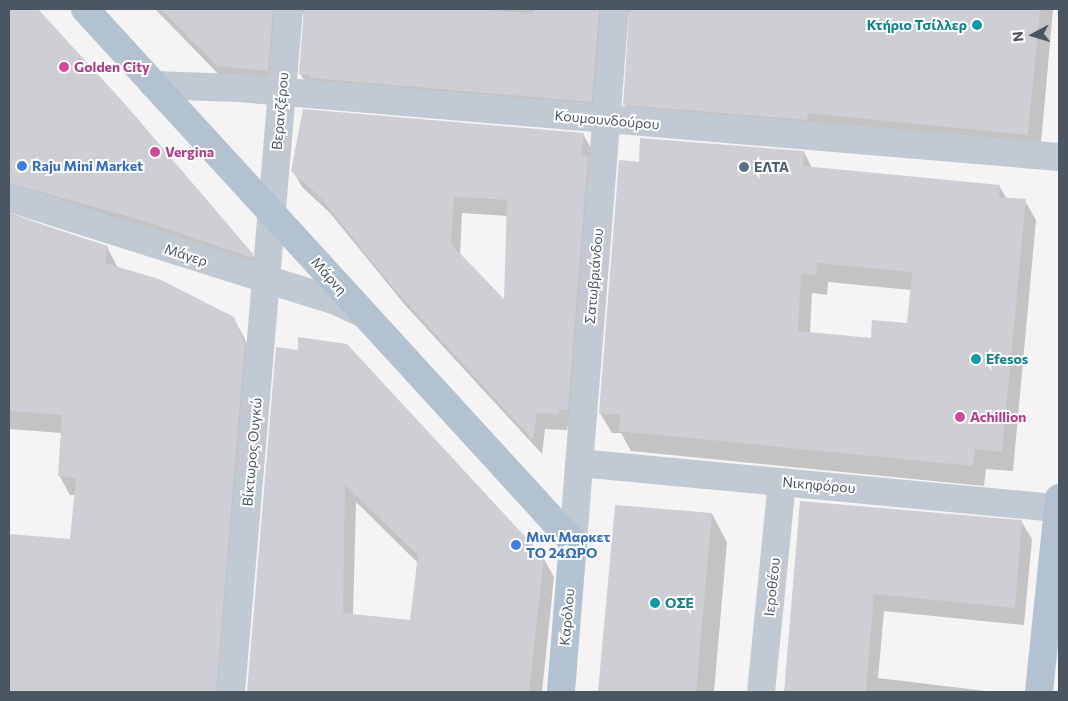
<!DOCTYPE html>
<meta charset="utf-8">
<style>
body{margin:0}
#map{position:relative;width:1068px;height:701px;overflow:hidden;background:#f5f3f3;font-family:Commissioner,sans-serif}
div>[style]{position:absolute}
.shadow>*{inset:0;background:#0003}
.building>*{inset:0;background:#cdcfd5}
.minor>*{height:28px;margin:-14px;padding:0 14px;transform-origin:14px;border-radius:14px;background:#c1cad2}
.major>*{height:28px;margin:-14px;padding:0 14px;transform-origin:14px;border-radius:14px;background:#b3c2d1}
.dots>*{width:14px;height:14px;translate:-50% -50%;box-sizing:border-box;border:2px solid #fff;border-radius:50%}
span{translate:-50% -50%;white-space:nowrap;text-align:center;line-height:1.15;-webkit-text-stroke:4px #fff;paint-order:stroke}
.culture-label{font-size:14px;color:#0d838f;font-weight:700}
.right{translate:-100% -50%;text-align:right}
.left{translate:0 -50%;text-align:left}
.hotel-label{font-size:14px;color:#b23c85;font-weight:700}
.street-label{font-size:14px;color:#4a5661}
.shop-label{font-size:14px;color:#366cbe;font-weight:700}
.service-label{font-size:14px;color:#4e5e75;font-weight:700}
.frame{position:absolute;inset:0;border:10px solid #4a5661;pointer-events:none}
.north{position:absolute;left:1008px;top:10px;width:50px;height:50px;-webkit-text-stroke:4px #fff;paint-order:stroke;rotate:264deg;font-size:14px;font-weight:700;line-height:20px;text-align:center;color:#4a5661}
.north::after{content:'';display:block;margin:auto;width:18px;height:22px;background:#4a5661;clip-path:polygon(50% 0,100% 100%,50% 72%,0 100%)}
</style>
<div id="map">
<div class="shadow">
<i style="clip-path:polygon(9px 9px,36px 9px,124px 105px,252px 254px,260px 269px,9px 200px)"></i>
<i style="clip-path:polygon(155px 9px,1053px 9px,1040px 155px,636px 125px,624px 104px,629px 14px,620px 16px,603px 122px,312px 94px,300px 73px,304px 14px,294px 16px,279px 91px,230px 86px)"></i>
<i style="clip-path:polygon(evenodd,583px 134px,592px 150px,576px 426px,568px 425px,567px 430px,545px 429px,542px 454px,405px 305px,330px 213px,302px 187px,293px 171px,583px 134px,462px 213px,507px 216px,505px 302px,460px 255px,462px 213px)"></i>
<i style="clip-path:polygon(evenodd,804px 152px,812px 168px,999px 186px,1007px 199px,1025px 201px,1036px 220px,1013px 471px,986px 469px,984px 486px,631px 451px,621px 433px,612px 433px,600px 413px,640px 163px,804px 152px,828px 282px,911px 290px,908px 325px,872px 339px,810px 333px,812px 293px,827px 295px,828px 282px)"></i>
<i style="clip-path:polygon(9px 213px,107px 247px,118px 268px,233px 318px,244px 337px,255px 364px,227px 692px,9px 692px,9px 535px,71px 540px,76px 495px,70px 495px,59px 475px,62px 433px,9px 429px)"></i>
<i style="clip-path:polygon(evenodd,277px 349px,543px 557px,554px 577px,542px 692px,248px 692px,277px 349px,356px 502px,418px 563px,411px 622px,353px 615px,356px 502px)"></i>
<i style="clip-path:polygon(801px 503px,1021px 521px,1032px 539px,1024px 625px,884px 611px,878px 678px,994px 692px,786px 692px)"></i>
<i style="clip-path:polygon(616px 506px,712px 514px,727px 542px,714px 692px,599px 692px)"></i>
</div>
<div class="building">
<i style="clip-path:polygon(9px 9px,38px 9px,125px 104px,253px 254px,252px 258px,141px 220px,9px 183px)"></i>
<i style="clip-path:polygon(161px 9px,273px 9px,268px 71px,217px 66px)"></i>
<i style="clip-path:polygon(304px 9px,484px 9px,533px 14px,534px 9px,599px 9px,592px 102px,310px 78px,310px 75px,299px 74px)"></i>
<i style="clip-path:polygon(630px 9px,1040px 9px,1028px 135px,808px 113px,807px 120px,623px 105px)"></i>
<i style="clip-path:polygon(evenodd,303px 109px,584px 133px,581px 156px,588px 156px,568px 410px,559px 410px,559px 414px,537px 413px,533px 440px,394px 289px,320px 197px,291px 171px,303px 109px,454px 197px,507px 200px,504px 299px,451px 244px,454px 197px)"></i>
<i style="clip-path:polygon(evenodd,640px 138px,804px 151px,803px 166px,1000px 185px,998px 197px,1026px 199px,1002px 452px,975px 449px,973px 466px,619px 431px,620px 415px,599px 413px,619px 160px,639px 162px,640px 138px,817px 263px,912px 272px,907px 323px,872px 320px,871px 338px,798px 331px,801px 274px,816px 275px,817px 263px)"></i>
<i style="clip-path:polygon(9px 214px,108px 246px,105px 263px,159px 279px,234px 317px,245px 344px,216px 692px,9px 692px,9px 534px,70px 539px,76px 478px,58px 476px,62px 415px,9px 411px)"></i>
<i style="clip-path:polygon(evenodd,298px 337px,347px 344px,544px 557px,529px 692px,247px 692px,276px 347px,298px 350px,298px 337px,345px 485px,418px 555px,410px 620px,343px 613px,345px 485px)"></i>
<i style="clip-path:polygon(800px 501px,1022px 520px,1015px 608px,874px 594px,866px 692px,784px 692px)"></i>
<i style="clip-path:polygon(615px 505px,712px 513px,696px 692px,598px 692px)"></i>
</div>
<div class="minor">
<i style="left:154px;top:85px;width:84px;rotate:2deg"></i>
<i style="left:238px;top:88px;width:824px;rotate:4.8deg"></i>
<i style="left:9px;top:198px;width:345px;rotate:17.5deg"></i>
<i style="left:338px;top:302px;width:26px;rotate:25deg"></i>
<i style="left:579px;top:463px;width:482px;rotate:5.4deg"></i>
<i style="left:573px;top:542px;width:535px;rotate:-85.49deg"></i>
<i style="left:231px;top:692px;width:685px;rotate:-85.15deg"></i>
<i style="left:761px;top:692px;width:211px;rotate:-84.3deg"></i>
</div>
<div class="major">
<i style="left:85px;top:9px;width:723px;rotate:47.52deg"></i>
<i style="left:573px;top:542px;width:150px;rotate:94.6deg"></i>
<i style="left:1039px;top:692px;width:195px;rotate:-84.1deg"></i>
</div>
<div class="dots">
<i style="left:977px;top:25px;background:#0f9aa8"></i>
<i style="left:64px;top:67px;background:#d1479c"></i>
<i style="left:155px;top:152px;background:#d1479c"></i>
<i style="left:22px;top:166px;background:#3f7fe0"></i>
<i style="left:744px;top:167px;background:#5c6f8a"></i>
<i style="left:976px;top:359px;background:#0f9aa8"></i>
<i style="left:960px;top:417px;background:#d1479c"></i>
<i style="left:516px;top:545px;background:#3f7fe0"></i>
<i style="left:655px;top:603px;background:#0f9aa8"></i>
</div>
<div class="culture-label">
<span class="right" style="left:967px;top:25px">Κτήριο Τσίλλερ</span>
<span class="left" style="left:986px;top:359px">Efesos</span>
<span class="left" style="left:665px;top:603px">ΟΣΕ</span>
</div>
<div class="hotel-label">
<span class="left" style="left:74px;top:67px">Golden City</span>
<span class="left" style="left:165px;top:152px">Vergina</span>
<span class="left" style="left:970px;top:417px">Achillion</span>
</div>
<div class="street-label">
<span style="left:280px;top:111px;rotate:-85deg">Βερανζέρου</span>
<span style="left:607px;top:120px;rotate:5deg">Κουμουνδούρου</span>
<span style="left:186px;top:255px;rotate:18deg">Μάγερ</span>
<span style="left:329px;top:276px;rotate:48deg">Μάρνη</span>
<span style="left:594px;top:276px;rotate:-85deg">Σατωβριάνδου</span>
<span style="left:252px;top:452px;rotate:-85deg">Βίκτωρος Ουγκώ</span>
<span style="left:819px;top:485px;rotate:5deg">Νικηφόρου</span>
<span style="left:772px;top:587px;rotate:-84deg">Ιεροθέου</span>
<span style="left:567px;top:617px;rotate:-85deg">Καρόλου</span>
</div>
<div class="shop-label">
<span class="left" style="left:32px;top:166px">Raju Mini Market</span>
<span class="left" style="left:526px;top:545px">Μινι Μαρκετ<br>ΤΟ 24ΩΡΟ</span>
</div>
<div class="service-label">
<span class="left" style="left:754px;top:167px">ΕΛΤΑ</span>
</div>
<div class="frame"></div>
<div class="north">N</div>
</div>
